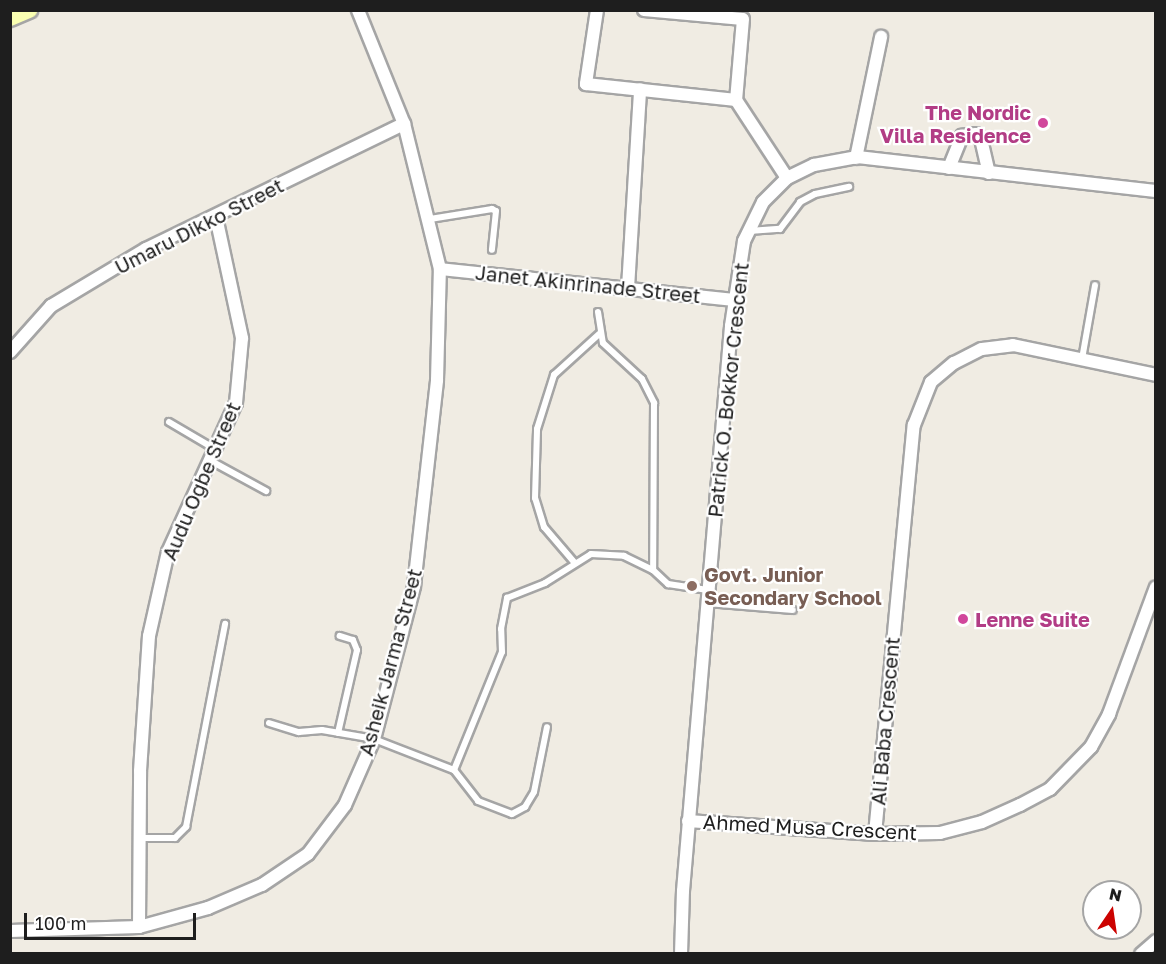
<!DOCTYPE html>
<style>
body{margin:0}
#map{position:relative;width:1166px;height:964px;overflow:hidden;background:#f0ece3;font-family:"Golos Text",sans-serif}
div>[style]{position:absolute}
.roads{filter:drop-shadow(2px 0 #a5a5a5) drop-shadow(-2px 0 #a5a5a5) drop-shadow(0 2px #a5a5a5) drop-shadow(0 -2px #a5a5a5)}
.lane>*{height:6px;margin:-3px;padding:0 3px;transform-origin:3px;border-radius:3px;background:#fff}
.street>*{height:12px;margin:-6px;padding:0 6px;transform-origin:6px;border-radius:6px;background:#fff}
.secondary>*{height:16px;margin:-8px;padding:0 8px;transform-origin:8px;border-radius:8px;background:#faffb2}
.dots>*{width:16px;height:16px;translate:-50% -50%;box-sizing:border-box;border:3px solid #fff;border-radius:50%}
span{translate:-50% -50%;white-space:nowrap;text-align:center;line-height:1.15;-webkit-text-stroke:4.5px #fff;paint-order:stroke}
.hotel-label{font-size:20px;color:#b23c85;font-weight:700}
.right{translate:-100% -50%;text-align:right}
.left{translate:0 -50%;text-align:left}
.street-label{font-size:20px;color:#1e1e1e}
.education-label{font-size:20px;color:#785e54;font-weight:700}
.frame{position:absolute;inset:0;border:12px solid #1e1e1e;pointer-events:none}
.north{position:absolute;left:1082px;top:880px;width:60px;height:60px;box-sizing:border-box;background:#fff;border:2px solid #a5a5a5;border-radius:50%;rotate:13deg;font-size:16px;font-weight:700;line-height:24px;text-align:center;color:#1e1e1e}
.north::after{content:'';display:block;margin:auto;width:21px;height:27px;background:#cc0200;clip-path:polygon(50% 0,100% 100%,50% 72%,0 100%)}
.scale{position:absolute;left:24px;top:913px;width:172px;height:27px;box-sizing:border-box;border:3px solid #1e1e1e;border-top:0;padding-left:8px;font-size:18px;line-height:21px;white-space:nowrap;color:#1e1e1e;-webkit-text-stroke:4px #fff;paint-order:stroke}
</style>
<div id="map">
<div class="roads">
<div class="lane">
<i style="left:430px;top:219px;width:63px;rotate:-9.2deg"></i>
<i style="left:492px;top:209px;width:4px;rotate:27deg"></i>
<i style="left:496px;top:211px;width:39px;rotate:96deg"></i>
<i style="left:749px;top:231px;width:31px;rotate:-4deg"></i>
<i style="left:780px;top:229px;width:34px;rotate:-53deg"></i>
<i style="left:800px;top:202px;width:17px;rotate:-28deg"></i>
<i style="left:815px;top:194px;width:35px;rotate:-12deg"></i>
<i style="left:598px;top:312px;width:31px;rotate:81deg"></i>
<i style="left:603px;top:343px;width:53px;rotate:42.7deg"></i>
<i style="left:642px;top:379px;width:27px;rotate:63deg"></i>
<i style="left:654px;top:403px;width:167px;rotate:90.3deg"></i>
<i style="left:1082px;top:359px;width:75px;rotate:-80deg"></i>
<i style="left:169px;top:422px;width:53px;rotate:30.4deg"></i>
<i style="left:211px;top:461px;width:63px;rotate:28.6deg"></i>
<i style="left:574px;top:562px;width:46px;rotate:-130.6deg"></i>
<i style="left:544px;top:527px;width:30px;rotate:-107deg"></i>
<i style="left:535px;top:498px;width:69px;rotate:-88.3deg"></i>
<i style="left:537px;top:429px;width:57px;rotate:-72.5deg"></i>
<i style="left:554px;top:375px;width:61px;rotate:-42.3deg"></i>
<i style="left:707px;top:603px;width:86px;rotate:4.7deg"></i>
<i style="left:269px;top:723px;width:31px;rotate:17deg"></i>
<i style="left:299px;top:732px;width:23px;rotate:-5deg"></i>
<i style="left:322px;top:730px;width:53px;rotate:9.8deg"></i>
<i style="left:374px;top:739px;width:86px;rotate:21.2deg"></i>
<i style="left:454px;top:770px;width:127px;rotate:-67.9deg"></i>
<i style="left:502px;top:652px;width:23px;rotate:-92deg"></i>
<i style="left:501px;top:629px;width:32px;rotate:-79deg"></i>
<i style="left:507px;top:598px;width:41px;rotate:-21.5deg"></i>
<i style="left:545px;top:583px;width:54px;rotate:-32.2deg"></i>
<i style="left:591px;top:554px;width:33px;rotate:3deg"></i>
<i style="left:624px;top:556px;width:32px;rotate:26deg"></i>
<i style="left:653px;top:570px;width:21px;rotate:43deg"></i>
<i style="left:668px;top:584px;width:40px;rotate:8.5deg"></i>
<i style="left:338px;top:733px;width:85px;rotate:-77.1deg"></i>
<i style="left:357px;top:650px;width:11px;rotate:-112deg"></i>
<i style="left:353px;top:640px;width:14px;rotate:-163deg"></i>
<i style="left:454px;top:770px;width:39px;rotate:52deg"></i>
<i style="left:478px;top:801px;width:36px;rotate:21deg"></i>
<i style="left:512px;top:814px;width:15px;rotate:-28deg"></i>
<i style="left:525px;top:807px;width:17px;rotate:-59deg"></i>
<i style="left:534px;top:792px;width:66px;rotate:-78.7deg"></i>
<i style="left:140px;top:838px;width:35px"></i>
<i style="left:175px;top:838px;width:16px;rotate:-45deg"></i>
<i style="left:186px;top:827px;width:207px;rotate:-79.1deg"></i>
</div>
<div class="street">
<i style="left:597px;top:10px;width:75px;rotate:98.5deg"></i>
<i style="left:586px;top:84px;width:151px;rotate:6.1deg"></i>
<i style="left:644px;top:10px;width:99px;rotate:5.2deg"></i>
<i style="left:743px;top:19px;width:81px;rotate:94.9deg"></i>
<i style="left:736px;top:100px;width:93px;rotate:56.8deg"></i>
<i style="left:856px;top:158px;width:124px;rotate:-78.3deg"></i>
<i style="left:949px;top:168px;width:35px;rotate:-68deg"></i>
<i style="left:962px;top:136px;width:14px;rotate:-8deg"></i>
<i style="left:976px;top:134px;width:7px;rotate:45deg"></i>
<i style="left:981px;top:139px;width:35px;rotate:77deg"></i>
<i style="left:440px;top:269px;width:297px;rotate:6deg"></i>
<i style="left:628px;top:288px;width:199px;rotate:-86.5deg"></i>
<i style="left:10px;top:352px;width:62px;rotate:-48.3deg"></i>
<i style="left:51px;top:306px;width:111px;rotate:-31deg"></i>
<i style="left:146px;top:249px;width:287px;rotate:-25.9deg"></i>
<i style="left:688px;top:821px;width:187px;rotate:4deg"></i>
<i style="left:875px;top:834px;width:65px;rotate:-0.9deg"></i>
<i style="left:940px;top:833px;width:43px;rotate:-14.7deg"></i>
<i style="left:982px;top:822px;width:42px;rotate:-24.1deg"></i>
<i style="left:1020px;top:805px;width:34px;rotate:-28deg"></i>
<i style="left:1050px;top:789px;width:59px;rotate:-45.7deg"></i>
<i style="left:1091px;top:747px;width:38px;rotate:-61deg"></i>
<i style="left:1109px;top:714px;width:135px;rotate:-69.7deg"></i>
<i style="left:875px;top:834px;width:411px;rotate:-84.6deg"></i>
<i style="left:914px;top:425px;width:46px;rotate:-68.4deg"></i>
<i style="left:931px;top:382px;width:30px;rotate:-40deg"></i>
<i style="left:954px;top:363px;width:31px;rotate:-27deg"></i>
<i style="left:982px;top:349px;width:31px;rotate:-7deg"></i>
<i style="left:1013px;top:345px;width:146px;rotate:11.8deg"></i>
<i style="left:139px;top:927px;width:156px;rotate:-89.6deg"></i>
<i style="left:140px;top:771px;width:135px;rotate:-86.2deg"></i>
<i style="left:149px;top:636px;width:86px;rotate:-77.3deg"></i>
<i style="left:168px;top:552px;width:164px;rotate:-65.5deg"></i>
<i style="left:236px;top:403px;width:65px;rotate:-84.7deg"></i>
<i style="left:242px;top:338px;width:124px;rotate:-102.1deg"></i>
<i style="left:10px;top:931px;width:129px;rotate:-1.8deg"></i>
<i style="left:139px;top:927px;width:72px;rotate:-15.4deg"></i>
<i style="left:208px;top:908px;width:59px;rotate:-23.1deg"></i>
<i style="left:262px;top:885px;width:55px;rotate:-34deg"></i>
<i style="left:308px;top:854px;width:61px;rotate:-52.9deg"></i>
<i style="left:345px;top:805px;width:72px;rotate:-66.3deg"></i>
<i style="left:374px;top:739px;width:158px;rotate:-75.3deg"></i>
<i style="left:414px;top:586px;width:207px;rotate:-83.6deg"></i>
<i style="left:437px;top:380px;width:111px;rotate:-88.5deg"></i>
<i style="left:440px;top:269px;width:149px;rotate:-103.9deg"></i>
<i style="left:404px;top:124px;width:123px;rotate:-112deg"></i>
<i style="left:681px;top:954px;width:63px;rotate:-88.2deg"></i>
<i style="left:683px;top:891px;width:567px;rotate:-85.14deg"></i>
<i style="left:731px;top:326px;width:86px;rotate:-81.3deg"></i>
<i style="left:744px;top:241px;width:43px;rotate:-64deg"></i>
<i style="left:763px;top:202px;width:34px;rotate:-45deg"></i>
<i style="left:787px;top:178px;width:30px;rotate:-26deg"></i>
<i style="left:814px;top:165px;width:44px;rotate:-10.5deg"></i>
<i style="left:857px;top:157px;width:301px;rotate:6.5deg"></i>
<i style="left:1141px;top:954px;width:20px;rotate:-41deg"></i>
</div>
<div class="secondary">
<i style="left:10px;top:18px;width:21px;rotate:-23deg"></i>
</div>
</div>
<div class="dots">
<i style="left:1043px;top:123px;background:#d1479c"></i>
<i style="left:692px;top:586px;background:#8d6e63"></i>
<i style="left:963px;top:619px;background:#d1479c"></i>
</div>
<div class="hotel-label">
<span class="right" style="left:1031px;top:124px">The Nordic<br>Villa Residence</span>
<span class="left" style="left:975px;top:619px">Lenne Suite</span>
</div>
<div class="street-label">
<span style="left:199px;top:226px;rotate:-27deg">Umaru Dikko Street</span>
<span style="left:588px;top:284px;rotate:6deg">Janet Akinrinade Street</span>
<span style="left:728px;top:390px;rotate:-84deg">Patrick O. Bokkor Crescent</span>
<span style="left:201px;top:481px;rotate:-67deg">Audu Ogbe Street</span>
<span style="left:390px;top:662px;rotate:-75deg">Asheik Jarma Street</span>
<span style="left:885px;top:721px;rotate:-85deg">Ali Baba Crescent</span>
<span style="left:810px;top:827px;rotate:3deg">Ahmed Musa Crescent</span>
</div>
<div class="education-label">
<span class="left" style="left:704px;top:586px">Govt. Junior<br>Secondary School</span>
</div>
<div class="frame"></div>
<div class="north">N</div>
<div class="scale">100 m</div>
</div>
